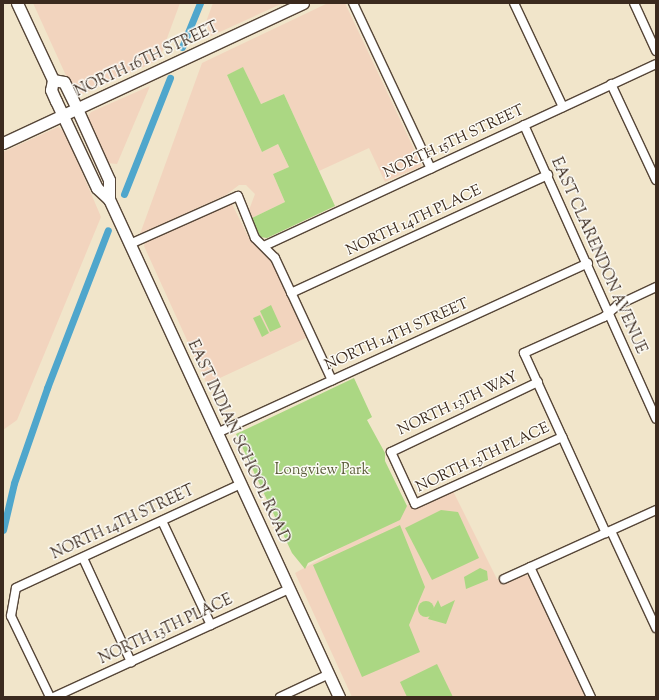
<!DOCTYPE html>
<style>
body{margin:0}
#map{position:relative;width:659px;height:700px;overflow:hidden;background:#f1e5ca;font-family:"Sorts Mill Goudy",serif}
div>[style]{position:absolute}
.built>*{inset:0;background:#f2d4be}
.green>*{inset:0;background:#abd783}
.round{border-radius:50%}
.canal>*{height:7px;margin:-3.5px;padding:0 3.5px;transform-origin:3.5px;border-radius:3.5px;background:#4fa6cc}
.roads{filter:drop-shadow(1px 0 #564638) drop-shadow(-1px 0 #564638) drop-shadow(0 1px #564638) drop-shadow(0 -1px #564638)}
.minor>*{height:8px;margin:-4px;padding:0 4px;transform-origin:4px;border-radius:4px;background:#fff}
.secondary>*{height:11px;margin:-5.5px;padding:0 5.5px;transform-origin:5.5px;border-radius:5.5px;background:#fff}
span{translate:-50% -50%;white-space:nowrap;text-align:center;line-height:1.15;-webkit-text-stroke:3px #fdfcf7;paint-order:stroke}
.street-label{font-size:15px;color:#3b2a1e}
.park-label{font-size:15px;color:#5d5e3c}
.frame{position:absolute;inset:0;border:4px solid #3b2a1e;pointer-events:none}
</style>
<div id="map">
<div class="built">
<i style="clip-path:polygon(33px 3px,180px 3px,159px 60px,80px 95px,73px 91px)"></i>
<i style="clip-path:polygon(213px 3px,283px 3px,211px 36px,206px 22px)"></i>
<i style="clip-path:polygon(328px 3px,345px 3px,422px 166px,385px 182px,369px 148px,319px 171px,284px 94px,261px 104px,243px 68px,227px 75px,262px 152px,278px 144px,289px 167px,273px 174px,285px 202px,252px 218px,249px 210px,255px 194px,246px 185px,239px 185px,226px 195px,140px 234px,202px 63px)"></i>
<i style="clip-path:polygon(150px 86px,117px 164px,108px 163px,87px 118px,91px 112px)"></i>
<i style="clip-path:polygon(58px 127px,65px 132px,101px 217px,17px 420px,3px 430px,3px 152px)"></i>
<i style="clip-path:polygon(231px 202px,250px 240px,272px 262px,308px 337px,207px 384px,144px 246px,146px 241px)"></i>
<i style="clip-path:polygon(453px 491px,497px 579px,511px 580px,525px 575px,531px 577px,586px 697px,352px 697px,295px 573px,401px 515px,409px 503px,423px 505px)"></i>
</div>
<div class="green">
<i style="clip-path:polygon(243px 67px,261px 104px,284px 94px,335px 206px,267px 238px,260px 237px,252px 218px,285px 202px,273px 174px,289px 167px,278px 144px,262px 152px,227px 75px)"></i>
<i style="clip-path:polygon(271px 305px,281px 327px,270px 332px,260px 311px)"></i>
<i style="clip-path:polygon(260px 315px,269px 333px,262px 337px,253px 318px)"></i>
<i style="clip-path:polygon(354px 378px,372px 417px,367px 420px,385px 453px,385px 461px,407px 506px,400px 520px,308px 563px,305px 569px,292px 553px,236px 434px)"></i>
<i style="clip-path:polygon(441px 510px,458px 512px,479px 558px,432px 580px,405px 528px)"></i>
<i style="clip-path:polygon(400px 525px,425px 587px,409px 625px,420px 652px,362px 677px,313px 565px)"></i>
<i style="clip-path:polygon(480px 568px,487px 571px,488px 580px,466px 589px,464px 577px)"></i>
<i style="clip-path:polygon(438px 600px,441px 607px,455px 600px,446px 624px,428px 619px)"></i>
<i class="round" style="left:418px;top:601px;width:16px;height:16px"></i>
<i style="clip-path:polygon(437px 664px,453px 697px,407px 697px,400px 682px)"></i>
</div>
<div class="canal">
<i style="left:182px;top:47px;width:48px;rotate:-67.8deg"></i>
<i style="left:124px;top:194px;width:125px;rotate:-68.4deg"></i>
<i style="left:3px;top:530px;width:48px;rotate:-76.8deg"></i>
<i style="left:14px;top:483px;width:101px;rotate:-70.8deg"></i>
<i style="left:47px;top:388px;width:169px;rotate:-68.9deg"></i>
</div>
<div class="roads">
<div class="minor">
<i style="left:353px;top:3px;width:183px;rotate:64.8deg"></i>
<i style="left:514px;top:3px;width:115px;rotate:64.8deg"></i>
<i style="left:634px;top:3px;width:53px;rotate:65.4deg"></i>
<i style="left:611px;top:84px;width:106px;rotate:64.9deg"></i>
<i style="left:524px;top:125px;width:322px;rotate:65.8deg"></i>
<i style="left:130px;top:244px;width:118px;rotate:-24deg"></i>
<i style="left:238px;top:196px;width:45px;rotate:68deg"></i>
<i style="left:255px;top:238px;width:28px;rotate:45deg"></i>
<i style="left:275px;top:258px;width:135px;rotate:65deg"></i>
<i style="left:264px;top:246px;width:432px;rotate:-24.9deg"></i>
<i style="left:291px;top:293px;width:283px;rotate:-24.7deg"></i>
<i style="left:538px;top:382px;width:163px;rotate:154.5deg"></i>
<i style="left:391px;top:452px;width:57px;rotate:65.2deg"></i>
<i style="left:415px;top:504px;width:162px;rotate:-24.5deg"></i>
<i style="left:217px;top:433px;width:408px;rotate:-24.6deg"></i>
<i style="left:162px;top:521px;width:115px;rotate:64.8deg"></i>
<i style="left:611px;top:531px;width:107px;rotate:65.1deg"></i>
<i style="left:606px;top:533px;width:198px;rotate:-114.5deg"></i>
<i style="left:524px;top:353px;width:88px;rotate:-24.2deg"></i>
<i style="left:604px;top:317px;width:18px;rotate:-41deg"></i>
<i style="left:618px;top:305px;width:42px;rotate:-25.3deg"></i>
<i style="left:83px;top:558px;width:115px;rotate:65.2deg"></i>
<i style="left:530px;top:567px;width:144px;rotate:64.9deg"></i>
<i style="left:504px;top:579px;width:167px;rotate:-24.4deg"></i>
<i style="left:50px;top:697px;width:90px;rotate:-115.7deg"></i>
<i style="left:11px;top:616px;width:28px;rotate:-80deg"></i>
<i style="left:16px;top:588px;width:248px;rotate:-24.8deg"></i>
<i style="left:54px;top:697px;width:259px;rotate:-24.7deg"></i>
<i style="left:280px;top:697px;width:54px;rotate:-25.1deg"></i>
</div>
<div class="secondary">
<i style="left:17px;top:3px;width:85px;rotate:64.9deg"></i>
<i style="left:53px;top:80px;width:10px;rotate:101deg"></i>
<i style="left:51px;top:90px;width:12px;rotate:66deg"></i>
<i style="left:56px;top:101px;width:96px;rotate:64.8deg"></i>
<i style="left:97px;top:188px;width:16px;rotate:43deg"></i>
<i style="left:109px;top:199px;width:549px;rotate:65.21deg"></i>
<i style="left:53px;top:80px;width:11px;rotate:10deg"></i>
<i style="left:64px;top:82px;width:30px;rotate:64deg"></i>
<i style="left:77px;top:109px;width:78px;rotate:65.7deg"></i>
<i style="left:109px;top:180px;width:19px;rotate:90deg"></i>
<i style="left:3px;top:143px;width:331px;rotate:-25deg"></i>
</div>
</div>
<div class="street-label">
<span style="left:147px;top:60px;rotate:-25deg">NORTH 16TH STREET</span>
<span style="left:454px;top:142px;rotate:-25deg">NORTH 15TH STREET</span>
<span style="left:414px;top:221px;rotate:-25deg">NORTH 14TH PLACE</span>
<span style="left:598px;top:256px;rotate:66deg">EAST CLARENDON AVENUE</span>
<span style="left:397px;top:335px;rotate:-24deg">NORTH 14TH STREET</span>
<span style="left:458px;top:404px;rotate:-25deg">NORTH 13TH WAY</span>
<span style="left:238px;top:442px;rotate:65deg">EAST INDIAN SCHOOL ROAD</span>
<span style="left:483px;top:458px;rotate:-25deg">NORTH 13TH PLACE</span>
<span style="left:123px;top:523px;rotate:-25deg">NORTH 14TH STREET</span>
<span style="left:166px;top:630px;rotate:-25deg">NORTH 13TH PLACE</span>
</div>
<div class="park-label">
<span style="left:322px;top:471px">Longview Park</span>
</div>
<div class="frame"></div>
</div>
